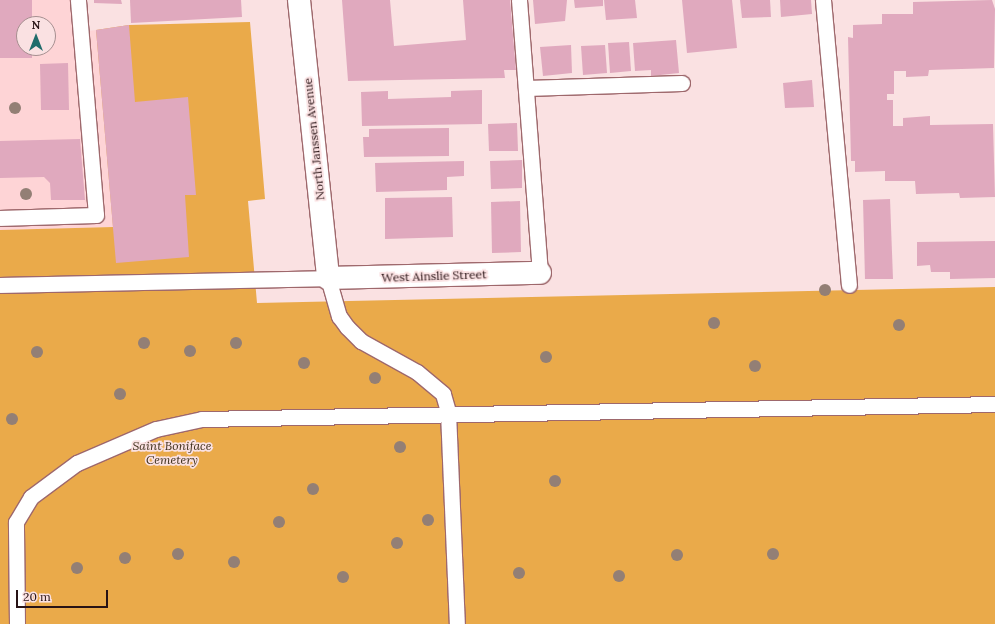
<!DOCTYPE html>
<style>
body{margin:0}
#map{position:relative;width:995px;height:624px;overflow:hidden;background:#fae1e2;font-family:Lora,serif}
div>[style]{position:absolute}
.built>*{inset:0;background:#fed4d6}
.green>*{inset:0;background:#eaaa4a}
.building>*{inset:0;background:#e0a9be}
.roads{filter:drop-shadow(1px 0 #9e686c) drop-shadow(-1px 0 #9e686c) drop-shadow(0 1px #9e686c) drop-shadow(0 -1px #9e686c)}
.lane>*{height:15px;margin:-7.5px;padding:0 7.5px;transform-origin:7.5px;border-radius:7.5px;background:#fff}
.street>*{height:22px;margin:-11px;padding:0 11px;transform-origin:11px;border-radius:11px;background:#fff}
.trees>*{width:12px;height:12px;margin:-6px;border-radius:50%;background:#937f75}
span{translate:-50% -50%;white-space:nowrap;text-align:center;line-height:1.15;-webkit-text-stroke:3.5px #fae1e2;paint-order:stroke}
.street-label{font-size:12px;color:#281315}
.park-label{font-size:12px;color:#3e2f1b;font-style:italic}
.north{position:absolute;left:16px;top:16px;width:40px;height:40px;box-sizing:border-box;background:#fae1e2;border:1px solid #a68f90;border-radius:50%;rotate:0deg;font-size:11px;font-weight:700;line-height:16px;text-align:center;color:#281315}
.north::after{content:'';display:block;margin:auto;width:14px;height:18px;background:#206c6b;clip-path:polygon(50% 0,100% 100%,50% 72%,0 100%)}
.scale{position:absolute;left:16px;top:590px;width:92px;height:18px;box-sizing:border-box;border:2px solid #281315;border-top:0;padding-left:5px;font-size:12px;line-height:14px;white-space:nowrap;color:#281315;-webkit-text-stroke:3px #fae1e2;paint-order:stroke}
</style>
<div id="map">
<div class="built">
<i style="clip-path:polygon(evenodd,0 0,78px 0,80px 32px,96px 30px,113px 227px,0 230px,0 0,24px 24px,48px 24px,48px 48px,24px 48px,24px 24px)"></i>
</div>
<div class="green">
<i style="clip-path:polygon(250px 22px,265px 199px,248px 201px,257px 303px,995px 287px,995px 624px,0 624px,0 230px,113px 227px,96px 30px,129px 25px)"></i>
</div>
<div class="building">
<i style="clip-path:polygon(0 0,32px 0,32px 24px,24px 24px,24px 48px,32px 48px,32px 58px,0 58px)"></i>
<i style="clip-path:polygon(94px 0,121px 0,122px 4px,94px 3px)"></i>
<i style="clip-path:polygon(130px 0,241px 0,242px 17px,131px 23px)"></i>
<i style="clip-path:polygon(342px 0,390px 0,394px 46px,466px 40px,463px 0,510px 0,516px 70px,504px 70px,505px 78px,348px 81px)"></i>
<i style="clip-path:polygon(533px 0,567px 0,565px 21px,535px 24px)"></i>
<i style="clip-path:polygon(574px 0,603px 0,603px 6px,575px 8px)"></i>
<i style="clip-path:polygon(604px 0,635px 0,637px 18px,606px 20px)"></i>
<i style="clip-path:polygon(682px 0,732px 0,737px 48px,687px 53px)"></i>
<i style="clip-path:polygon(740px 0,770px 0,771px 17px,742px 18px)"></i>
<i style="clip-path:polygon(780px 0,811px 0,812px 14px,781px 17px)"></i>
<i style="clip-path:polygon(992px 0,995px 9px,994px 68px,929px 70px,928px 76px,906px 77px,906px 71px,894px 71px,894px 94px,887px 94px,887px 100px,893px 100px,893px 126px,903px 126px,903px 118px,930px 116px,930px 125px,993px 124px,995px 197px,960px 198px,959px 193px,916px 194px,915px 181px,885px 181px,885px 171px,855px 172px,855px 161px,851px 161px,848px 37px,853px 38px,853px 25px,882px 24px,882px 14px,913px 14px,913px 2px)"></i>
<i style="clip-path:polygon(129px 25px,135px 102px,188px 97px,196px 195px,185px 195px,189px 257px,116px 263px,96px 30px)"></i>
<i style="clip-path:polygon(676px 40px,679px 73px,651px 76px,651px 70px,635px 71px,633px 43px)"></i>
<i style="clip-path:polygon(629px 42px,631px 71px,610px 73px,608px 43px)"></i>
<i style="clip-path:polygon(571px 45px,572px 73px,543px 76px,540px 47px)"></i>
<i style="clip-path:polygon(605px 45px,607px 73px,583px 75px,581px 46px)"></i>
<i style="clip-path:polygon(68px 63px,69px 110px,41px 110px,40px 64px)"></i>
<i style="clip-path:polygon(812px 80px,814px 107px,785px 108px,783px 83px)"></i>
<i style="clip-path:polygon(482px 90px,482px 124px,362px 126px,361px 92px,388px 91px,388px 99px,451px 97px,451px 91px)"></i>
<i style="clip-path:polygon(517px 123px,518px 151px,489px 151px,488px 124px)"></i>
<i style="clip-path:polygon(449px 128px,449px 156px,364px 157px,363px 137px,369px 137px,369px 129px)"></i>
<i style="clip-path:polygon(80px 139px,85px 200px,51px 200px,50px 183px,44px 177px,0 178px,0 141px)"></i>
<i style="clip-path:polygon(522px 160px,522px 188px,491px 189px,490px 161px)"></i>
<i style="clip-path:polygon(464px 161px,464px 176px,447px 177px,447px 190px,376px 192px,375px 163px)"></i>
<i style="clip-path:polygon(452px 197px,453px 237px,385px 239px,385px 198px)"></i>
<i style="clip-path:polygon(890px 199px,893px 279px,865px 279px,863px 200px)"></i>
<i style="clip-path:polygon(520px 201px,521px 252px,492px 253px,491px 202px)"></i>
<i style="clip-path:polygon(995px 241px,995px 278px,950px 279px,950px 272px,931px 272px,930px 265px,917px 266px,917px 242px)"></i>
</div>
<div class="roads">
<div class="lane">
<i style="left:519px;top:0;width:274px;rotate:85.6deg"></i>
<i style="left:823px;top:0;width:286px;rotate:84.8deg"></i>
<i style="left:526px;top:88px;width:156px;rotate:-1.8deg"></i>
<i style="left:0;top:218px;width:96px;rotate:-1.8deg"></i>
<i style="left:96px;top:215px;width:216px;rotate:-94.8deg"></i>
<i style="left:0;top:285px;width:328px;rotate:-1.2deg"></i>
<i style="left:328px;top:278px;width:40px;rotate:74deg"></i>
<i style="left:339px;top:316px;width:14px;rotate:54deg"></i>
<i style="left:347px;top:327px;width:20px;rotate:45deg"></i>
<i style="left:361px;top:341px;width:64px;rotate:29deg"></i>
<i style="left:417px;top:372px;width:34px;rotate:40deg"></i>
<i style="left:443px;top:394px;width:19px;rotate:74deg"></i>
<i style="left:448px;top:412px;width:212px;rotate:87.6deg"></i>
<i style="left:17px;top:624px;width:102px;rotate:-90.6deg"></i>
<i style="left:16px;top:522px;width:29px;rotate:-59deg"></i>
<i style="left:31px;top:497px;width:57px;rotate:-36.5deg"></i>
<i style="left:77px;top:463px;width:86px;rotate:-23.3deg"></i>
<i style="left:156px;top:429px;width:47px;rotate:-12.3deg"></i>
<i style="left:202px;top:419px;width:793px;rotate:-1.08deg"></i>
</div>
<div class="street">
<i style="left:299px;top:0;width:280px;rotate:84deg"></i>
<i style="left:328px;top:278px;width:212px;rotate:-1.4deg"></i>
</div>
</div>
<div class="trees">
<i style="left:15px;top:108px"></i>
<i style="left:26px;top:194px"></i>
<i style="left:825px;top:290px"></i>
<i style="left:714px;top:323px"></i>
<i style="left:899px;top:325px"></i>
<i style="left:144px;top:343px"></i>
<i style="left:236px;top:343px"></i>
<i style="left:190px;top:351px"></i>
<i style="left:37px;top:352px"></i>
<i style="left:546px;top:357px"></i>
<i style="left:304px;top:363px"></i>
<i style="left:755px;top:366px"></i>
<i style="left:375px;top:378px"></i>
<i style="left:120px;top:394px"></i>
<i style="left:12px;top:419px"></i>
<i style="left:400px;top:447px"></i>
<i style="left:555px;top:481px"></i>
<i style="left:313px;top:489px"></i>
<i style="left:428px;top:520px"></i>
<i style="left:279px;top:522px"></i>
<i style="left:397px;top:543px"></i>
<i style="left:178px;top:554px"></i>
<i style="left:773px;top:554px"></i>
<i style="left:677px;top:555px"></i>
<i style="left:125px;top:558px"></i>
<i style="left:234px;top:562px"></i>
<i style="left:77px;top:568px"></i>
<i style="left:519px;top:573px"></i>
<i style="left:619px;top:576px"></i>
<i style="left:343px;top:577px"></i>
</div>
<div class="street-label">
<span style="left:314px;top:139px;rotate:-96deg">North Janssen Avenue</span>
<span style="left:434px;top:276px;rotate:-2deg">West Ainslie Street</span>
</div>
<div class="park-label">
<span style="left:172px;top:453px">Saint Boniface<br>Cemetery</span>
</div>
<div class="north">N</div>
<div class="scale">20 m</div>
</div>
